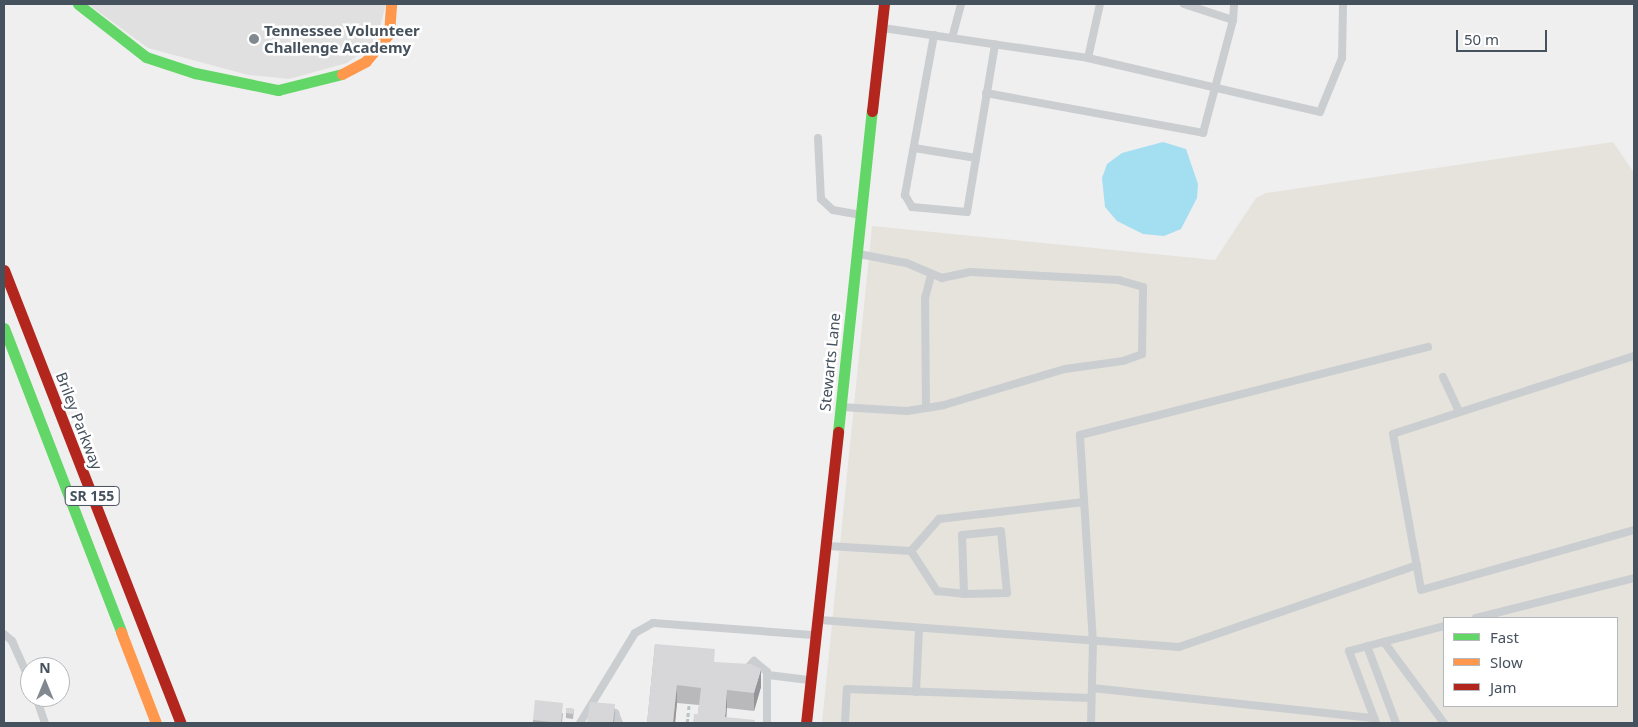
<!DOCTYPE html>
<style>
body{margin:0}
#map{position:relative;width:1638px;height:727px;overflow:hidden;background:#f0efef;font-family:"Noto Sans",sans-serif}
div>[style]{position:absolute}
.commercial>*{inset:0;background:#e5e3dc}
.education>*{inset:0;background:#e1e0e1}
.water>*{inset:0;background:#a4def1}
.path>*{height:2.5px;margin-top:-1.25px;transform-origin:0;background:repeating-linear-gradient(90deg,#b7c4c1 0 4px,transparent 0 6.5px)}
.lane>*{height:8px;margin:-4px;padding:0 4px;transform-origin:4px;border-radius:4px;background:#cbced0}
.fast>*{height:11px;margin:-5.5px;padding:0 5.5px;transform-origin:5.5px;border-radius:5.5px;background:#63d668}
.slow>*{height:11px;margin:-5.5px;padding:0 5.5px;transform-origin:5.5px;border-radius:5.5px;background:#ff974d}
.jam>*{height:11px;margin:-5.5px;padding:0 5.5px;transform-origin:5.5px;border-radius:5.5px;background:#b3261e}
.wall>*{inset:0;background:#b9b9bb}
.shaded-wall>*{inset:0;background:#969698}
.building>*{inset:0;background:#d7d7d9}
.dots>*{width:14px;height:14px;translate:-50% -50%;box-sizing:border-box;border:2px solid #fff;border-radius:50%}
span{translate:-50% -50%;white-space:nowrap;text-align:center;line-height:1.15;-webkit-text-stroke:5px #fff;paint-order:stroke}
.shield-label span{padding:1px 4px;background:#fff;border:1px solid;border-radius:4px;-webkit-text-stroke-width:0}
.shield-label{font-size:14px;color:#45515d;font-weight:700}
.poi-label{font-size:15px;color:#45515d;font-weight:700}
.left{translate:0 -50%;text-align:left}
.street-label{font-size:15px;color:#45515d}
.frame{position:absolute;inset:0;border:5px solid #45515d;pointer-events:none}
.legend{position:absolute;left:1443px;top:617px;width:175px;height:90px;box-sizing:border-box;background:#fff;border:1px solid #b5b9be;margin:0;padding:6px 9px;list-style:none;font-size:15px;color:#45515d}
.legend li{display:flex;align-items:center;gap:10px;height:25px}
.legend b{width:25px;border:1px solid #b5b9be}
.north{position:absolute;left:20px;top:657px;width:50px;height:50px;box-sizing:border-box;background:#fff;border:1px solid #b5b9be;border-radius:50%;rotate:0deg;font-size:14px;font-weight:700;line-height:20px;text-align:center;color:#45515d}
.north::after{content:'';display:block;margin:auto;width:18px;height:22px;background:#818890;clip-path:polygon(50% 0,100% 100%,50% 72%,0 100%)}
.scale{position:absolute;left:1456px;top:30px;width:91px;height:22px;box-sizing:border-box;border:2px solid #45515d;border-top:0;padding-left:6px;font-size:15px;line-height:18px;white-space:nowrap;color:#45515d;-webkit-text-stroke:4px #fff;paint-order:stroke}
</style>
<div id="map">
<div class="commercial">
<i style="clip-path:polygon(evenodd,1613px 142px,1634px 173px,1634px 723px,822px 723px,872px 226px,1215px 260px,1256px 198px,1266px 193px,1613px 142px,1444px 618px,1617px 618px,1617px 706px,1444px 706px,1444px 618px)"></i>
</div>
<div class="education">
<i style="clip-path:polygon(88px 4px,386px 4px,376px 42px,347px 63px,289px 79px,248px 75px,148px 48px)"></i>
</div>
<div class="water">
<i style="clip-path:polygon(1163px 142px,1186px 149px,1198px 184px,1197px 198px,1181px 229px,1164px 236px,1143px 234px,1117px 221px,1105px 207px,1102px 178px,1107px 164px,1122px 153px)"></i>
</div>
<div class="path">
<i style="left:687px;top:723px;width:19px;rotate:-84deg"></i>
</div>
<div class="lane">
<i style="left:1233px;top:20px;width:16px;rotate:-86deg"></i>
<i style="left:883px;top:28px;width:207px;rotate:8.3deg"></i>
<i style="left:1088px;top:58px;width:55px;rotate:-77.5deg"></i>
<i style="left:934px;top:35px;width:163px;rotate:100.3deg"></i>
<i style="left:905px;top:195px;width:14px;rotate:60deg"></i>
<i style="left:912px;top:207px;width:55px;rotate:5.2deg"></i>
<i style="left:967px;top:212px;width:170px;rotate:-80.5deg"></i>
<i style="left:952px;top:38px;width:35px;rotate:-75deg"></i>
<i style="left:1088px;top:58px;width:238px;rotate:13.1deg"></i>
<i style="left:1320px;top:112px;width:58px;rotate:-67.8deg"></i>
<i style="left:1342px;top:58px;width:54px;rotate:-88.9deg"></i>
<i style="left:986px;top:93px;width:221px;rotate:10.4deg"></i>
<i style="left:1203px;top:133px;width:117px;rotate:-75.1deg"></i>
<i style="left:1233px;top:20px;width:52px;rotate:-161.9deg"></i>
<i style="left:818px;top:138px;width:61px;rotate:87.2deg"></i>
<i style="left:821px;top:199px;width:16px;rotate:43deg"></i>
<i style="left:833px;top:210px;width:27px;rotate:10deg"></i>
<i style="left:914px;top:148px;width:63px;rotate:9.2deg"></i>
<i style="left:1634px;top:356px;width:253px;rotate:162.1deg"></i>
<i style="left:1393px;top:434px;width:158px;rotate:79.8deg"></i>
<i style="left:1421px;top:590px;width:221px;rotate:-15.7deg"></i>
<i style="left:1443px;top:377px;width:38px;rotate:65deg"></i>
<i style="left:841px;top:407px;width:66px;rotate:3.5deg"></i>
<i style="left:907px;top:411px;width:37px;rotate:-9deg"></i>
<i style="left:944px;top:405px;width:126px;rotate:-16.6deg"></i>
<i style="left:1065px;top:369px;width:59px;rotate:-7.9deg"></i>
<i style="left:1123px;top:361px;width:20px;rotate:-20deg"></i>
<i style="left:1142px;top:354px;width:67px;rotate:-89.1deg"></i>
<i style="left:1143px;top:287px;width:25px;rotate:-164deg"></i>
<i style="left:1119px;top:280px;width:149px;rotate:-176.9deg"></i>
<i style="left:970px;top:272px;width:29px;rotate:168deg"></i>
<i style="left:942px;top:278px;width:39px;rotate:-157deg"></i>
<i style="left:906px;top:263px;width:48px;rotate:-169.2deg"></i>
<i style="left:926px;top:408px;width:110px;rotate:-90.5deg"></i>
<i style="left:925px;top:298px;width:24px;rotate:-75deg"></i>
<i style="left:828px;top:546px;width:83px;rotate:3.4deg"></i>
<i style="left:911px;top:551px;width:43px;rotate:-48.8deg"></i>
<i style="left:939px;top:519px;width:146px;rotate:-6.7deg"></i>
<i style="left:911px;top:551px;width:48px;rotate:57deg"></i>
<i style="left:937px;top:591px;width:27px;rotate:6deg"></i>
<i style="left:964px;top:594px;width:59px;rotate:-91.9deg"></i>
<i style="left:962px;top:535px;width:39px;rotate:-6deg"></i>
<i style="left:1001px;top:531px;width:62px;rotate:84.5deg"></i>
<i style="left:1007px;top:593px;width:43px;rotate:178.7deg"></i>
<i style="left:1476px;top:618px;width:163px;rotate:-14.2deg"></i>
<i style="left:820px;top:620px;width:360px;rotate:4.3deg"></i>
<i style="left:1179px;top:647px;width:252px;rotate:-19deg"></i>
<i style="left:4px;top:634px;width:11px;rotate:41deg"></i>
<i style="left:12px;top:641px;width:44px;rotate:65.8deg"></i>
<i style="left:1384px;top:642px;width:101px;rotate:53.5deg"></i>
<i style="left:1367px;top:646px;width:82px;rotate:69.4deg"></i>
<i style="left:744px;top:672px;width:15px;rotate:-48deg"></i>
<i style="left:754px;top:661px;width:17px;rotate:40deg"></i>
<i style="left:767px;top:672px;width:51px;rotate:90deg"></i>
<i style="left:768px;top:675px;width:41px;rotate:7deg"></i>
<i style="left:1092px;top:688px;width:284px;rotate:6.1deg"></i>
<i style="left:916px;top:692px;width:64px;rotate:-87.3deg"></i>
<i style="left:36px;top:697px;width:28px;rotate:71deg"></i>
<i style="left:607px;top:710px;width:9px;rotate:21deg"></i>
<i style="left:615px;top:713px;width:11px;rotate:68deg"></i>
<i style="left:580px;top:723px;width:105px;rotate:-58.6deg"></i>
<i style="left:635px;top:633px;width:21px;rotate:-29deg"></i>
<i style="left:653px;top:623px;width:160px;rotate:4.3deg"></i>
<i style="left:845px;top:723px;width:34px;rotate:-87deg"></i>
<i style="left:847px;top:689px;width:244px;rotate:2.1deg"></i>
<i style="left:1091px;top:723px;width:80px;rotate:-88.6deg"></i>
<i style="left:1093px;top:643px;width:208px;rotate:-93.6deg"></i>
<i style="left:1080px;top:435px;width:359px;rotate:-14.2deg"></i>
<i style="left:1376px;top:723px;width:77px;rotate:-110.6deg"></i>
<i style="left:1349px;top:651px;width:98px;rotate:-14.7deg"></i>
</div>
<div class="fast">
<i style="left:78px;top:4px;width:86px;rotate:37.9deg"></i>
<i style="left:146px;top:57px;width:52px;rotate:18.1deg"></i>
<i style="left:195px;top:73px;width:85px;rotate:11.6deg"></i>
<i style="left:278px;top:90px;width:66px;rotate:-14deg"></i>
<i style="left:4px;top:328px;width:326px;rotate:68.9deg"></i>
<i style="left:838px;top:432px;width:323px;rotate:-84deg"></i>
</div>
<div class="slow">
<i style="left:342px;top:74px;width:27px;rotate:-28deg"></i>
<i style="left:366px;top:61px;width:35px;rotate:-50deg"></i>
<i style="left:389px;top:34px;width:30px;rotate:-86deg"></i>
<i style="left:121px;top:632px;width:97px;rotate:69deg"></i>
</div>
<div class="jam">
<i style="left:872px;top:111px;width:108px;rotate:-83.6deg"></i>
<i style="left:4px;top:270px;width:486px;rotate:68.7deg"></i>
<i style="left:806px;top:723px;width:293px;rotate:-83.7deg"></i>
</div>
<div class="wall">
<i style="clip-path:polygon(655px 644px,715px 662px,761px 687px,754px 711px,727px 708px,698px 714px,699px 705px,677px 703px,675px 723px,647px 723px)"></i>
<i style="clip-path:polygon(566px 708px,574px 709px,573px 719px,566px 718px)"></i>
<i style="clip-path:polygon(563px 713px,562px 723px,533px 723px,533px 720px)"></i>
</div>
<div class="shaded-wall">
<i style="clip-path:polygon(761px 669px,761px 687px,754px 711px,754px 693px)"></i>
<i style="clip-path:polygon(677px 685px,677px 703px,675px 723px,673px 723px)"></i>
<i style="clip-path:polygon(727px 690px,727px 708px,726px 723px,725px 717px)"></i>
<i style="clip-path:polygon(615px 704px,614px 723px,613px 723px)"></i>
</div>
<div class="building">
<i style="clip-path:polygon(655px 644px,715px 649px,714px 662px,751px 664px,761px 669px,754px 693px,727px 690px,725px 717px,755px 720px,754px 723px,693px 723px,694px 714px,698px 714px,701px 688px,677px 685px,673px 723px,647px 723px)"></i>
<i style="clip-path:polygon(535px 700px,563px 703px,561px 723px,533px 720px)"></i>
<i style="clip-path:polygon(590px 702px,615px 704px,613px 723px,587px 723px)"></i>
<i style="clip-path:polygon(566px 708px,574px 709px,573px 714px,566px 713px)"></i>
</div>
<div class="dots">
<i style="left:254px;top:39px;background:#818890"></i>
</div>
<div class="shield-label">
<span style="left:92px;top:496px">SR 155</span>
</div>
<div class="poi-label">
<span class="left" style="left:264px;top:39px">Tennessee Volunteer<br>Challenge Academy</span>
</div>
<div class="street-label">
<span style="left:830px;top:362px;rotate:-84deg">Stewarts Lane</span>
<span style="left:79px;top:421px;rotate:69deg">Briley Parkway</span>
</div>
<div class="frame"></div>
<ul class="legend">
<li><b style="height:6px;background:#63d668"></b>Fast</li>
<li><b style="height:6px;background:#ff974d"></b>Slow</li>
<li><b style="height:6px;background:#b3261e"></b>Jam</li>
</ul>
<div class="north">N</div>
<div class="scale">50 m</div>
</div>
